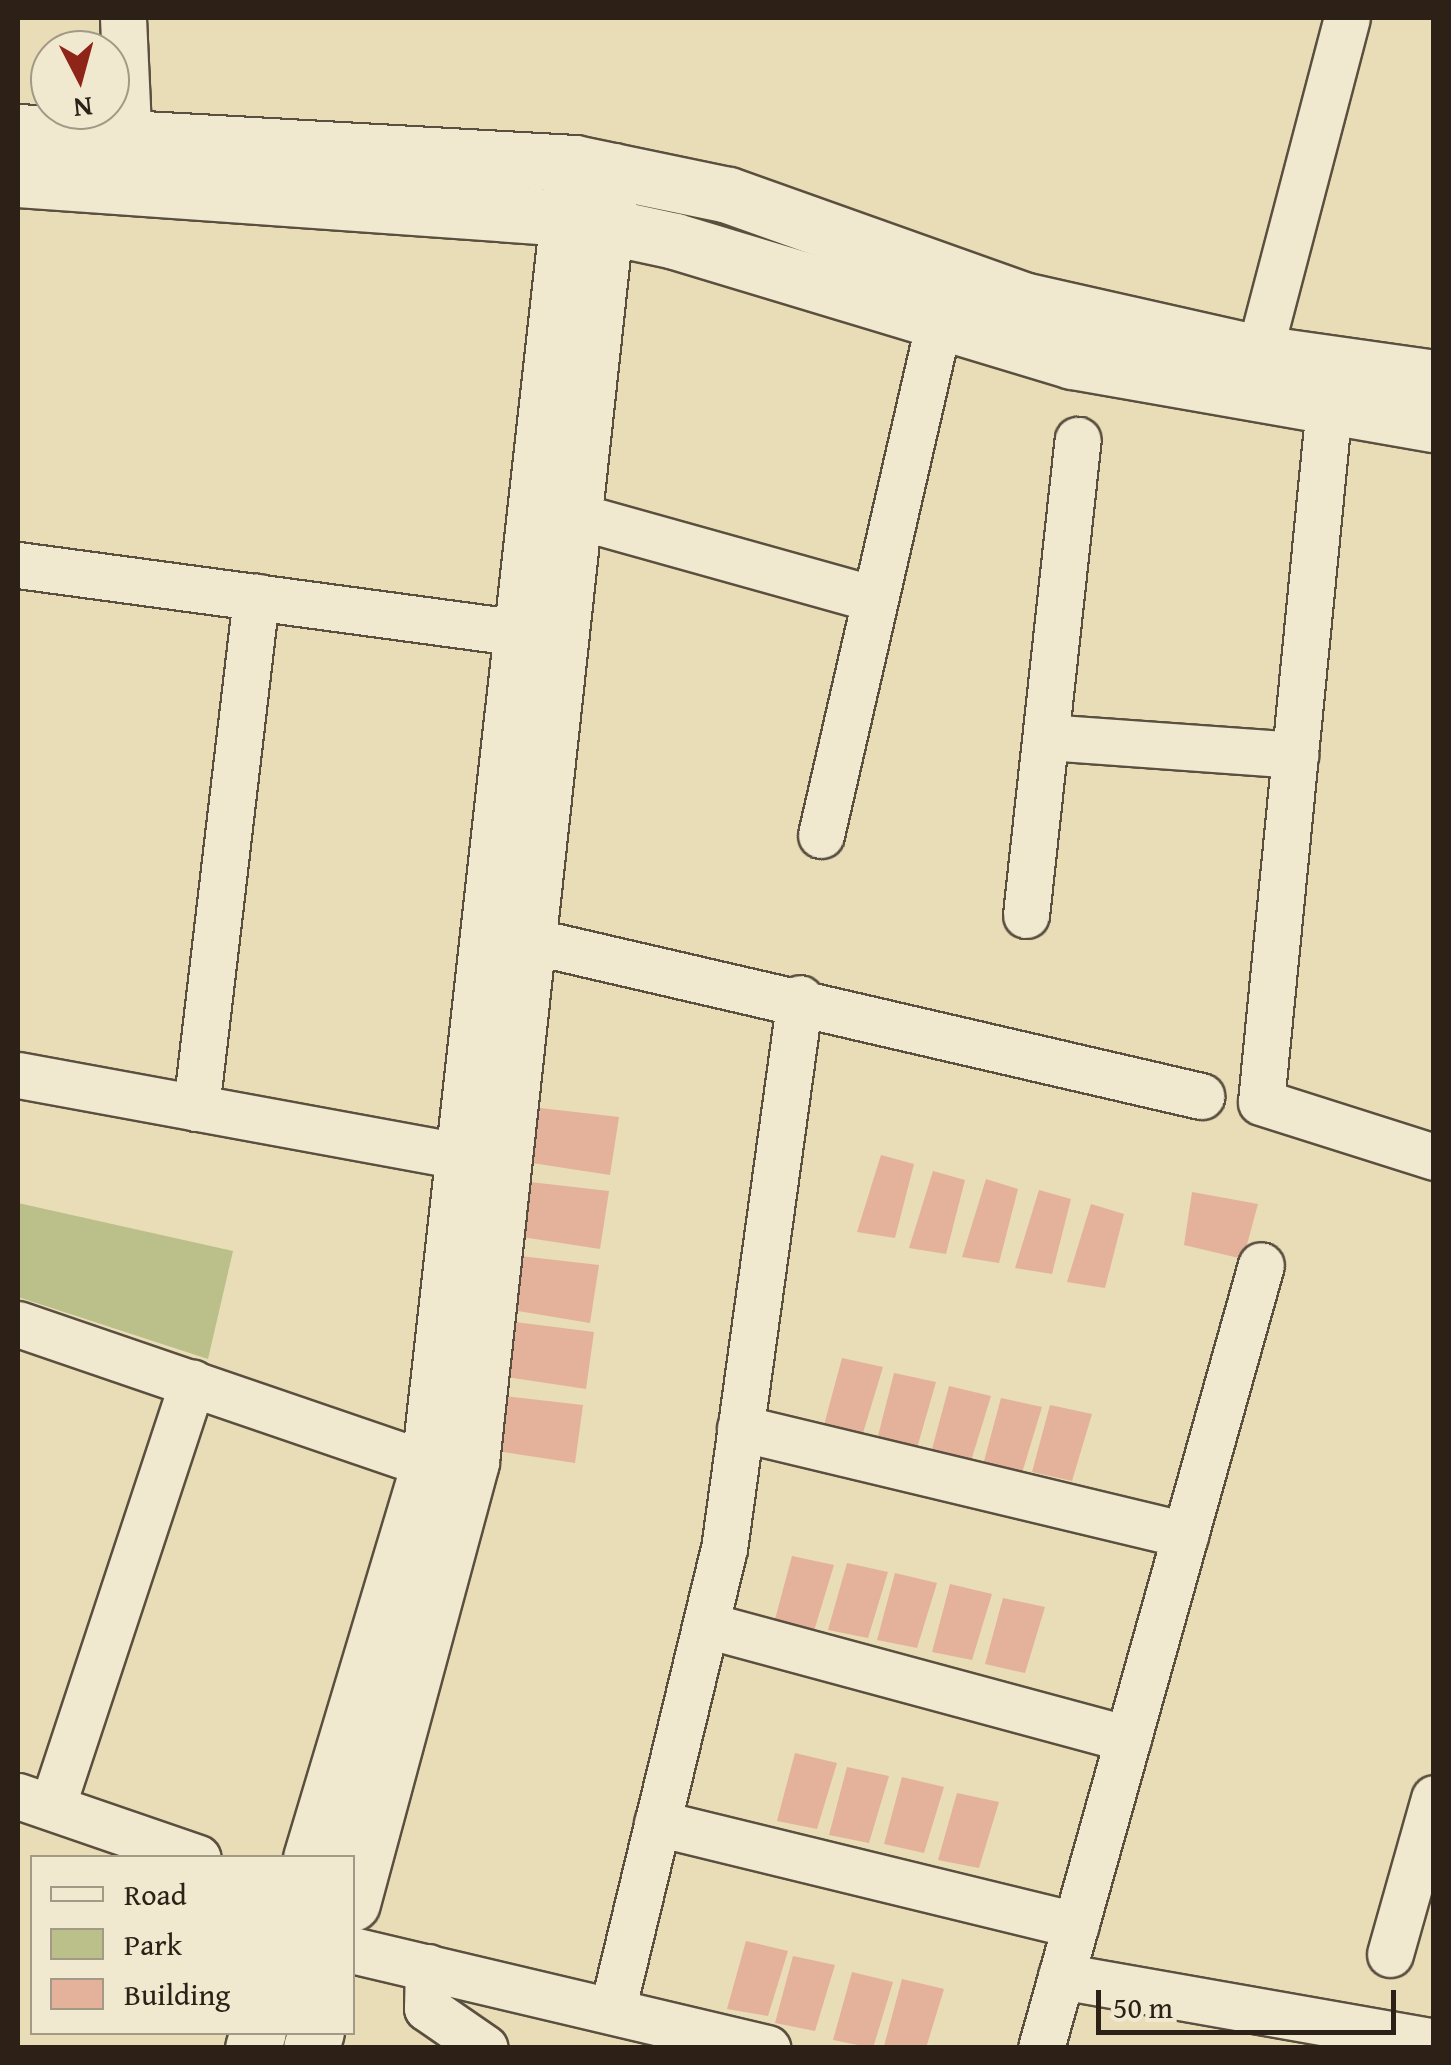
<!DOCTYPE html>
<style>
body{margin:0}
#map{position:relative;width:1451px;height:2065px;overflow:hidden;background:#e8ddb7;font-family:"Gentium Book Plus",serif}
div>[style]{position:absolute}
.green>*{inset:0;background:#bbbf8a}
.building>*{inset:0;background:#e4b19b}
.roads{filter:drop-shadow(2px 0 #5b4f3f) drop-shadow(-2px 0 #5b4f3f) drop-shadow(0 2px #5b4f3f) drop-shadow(0 -2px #5b4f3f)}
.minor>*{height:45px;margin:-22.5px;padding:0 22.5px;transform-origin:22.5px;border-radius:22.5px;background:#f0e9d0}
.tertiary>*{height:55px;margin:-27.5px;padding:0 27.5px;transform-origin:27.5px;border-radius:27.5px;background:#f0e9d0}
span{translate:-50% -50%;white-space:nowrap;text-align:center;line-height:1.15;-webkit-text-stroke:8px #f0e9d0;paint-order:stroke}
.frame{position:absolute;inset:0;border:20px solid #2c2017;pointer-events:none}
.legend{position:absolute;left:30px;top:1855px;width:325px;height:180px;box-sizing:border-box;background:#f0e9d0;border:2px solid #a29986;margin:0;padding:12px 18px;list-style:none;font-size:30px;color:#2c2017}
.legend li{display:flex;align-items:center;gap:20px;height:50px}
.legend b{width:50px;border:2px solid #a29986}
.north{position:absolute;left:30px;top:30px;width:100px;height:100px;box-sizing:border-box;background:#f0e9d0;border:2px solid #a29986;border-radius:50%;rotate:174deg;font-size:28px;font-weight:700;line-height:40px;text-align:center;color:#2c2017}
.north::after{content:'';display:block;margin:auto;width:35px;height:45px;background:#8f2418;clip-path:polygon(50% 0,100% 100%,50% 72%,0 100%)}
.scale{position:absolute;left:1096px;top:1990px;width:300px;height:45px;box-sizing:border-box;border:5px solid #2c2017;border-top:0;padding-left:12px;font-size:30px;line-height:35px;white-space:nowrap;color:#2c2017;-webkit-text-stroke:8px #f0e9d0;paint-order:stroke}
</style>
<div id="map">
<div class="green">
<i style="clip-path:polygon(18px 1203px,233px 1251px,208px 1359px,18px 1297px)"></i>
</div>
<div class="building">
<i style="clip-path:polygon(540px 1108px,619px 1117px,610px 1175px,532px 1163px)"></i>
<i style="clip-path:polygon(881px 1155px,914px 1164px,895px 1238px,857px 1232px)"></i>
<i style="clip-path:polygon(933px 1171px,965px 1180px,946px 1254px,909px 1248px)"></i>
<i style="clip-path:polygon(986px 1179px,1018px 1189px,999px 1263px,962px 1257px)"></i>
<i style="clip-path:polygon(530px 1182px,609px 1191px,600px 1249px,522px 1237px)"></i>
<i style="clip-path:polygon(1039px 1190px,1071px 1199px,1052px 1274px,1015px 1268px)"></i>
<i style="clip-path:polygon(1192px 1192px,1258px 1204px,1243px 1259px,1184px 1245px)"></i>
<i style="clip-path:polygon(1091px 1204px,1124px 1214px,1105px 1288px,1067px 1282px)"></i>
<i style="clip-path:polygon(520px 1256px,599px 1265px,590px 1323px,512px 1310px)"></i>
<i style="clip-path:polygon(515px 1322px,594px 1332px,586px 1389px,507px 1377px)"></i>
<i style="clip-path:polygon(842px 1358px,883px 1367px,863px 1433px,824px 1425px)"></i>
<i style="clip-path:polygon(894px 1373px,936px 1382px,917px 1448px,877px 1440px)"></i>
<i style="clip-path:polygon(949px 1386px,991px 1396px,971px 1461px,931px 1453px)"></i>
<i style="clip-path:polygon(504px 1396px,583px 1405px,575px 1463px,497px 1451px)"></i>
<i style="clip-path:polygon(1001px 1398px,1042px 1407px,1022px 1473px,983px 1465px)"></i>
<i style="clip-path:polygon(1050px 1405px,1092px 1414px,1072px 1481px,1032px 1472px)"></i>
<i style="clip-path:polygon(792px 1556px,834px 1565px,814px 1631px,774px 1623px)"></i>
<i style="clip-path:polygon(847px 1563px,888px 1572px,868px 1638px,828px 1630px)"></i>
<i style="clip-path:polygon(895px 1573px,937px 1583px,917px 1648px,877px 1640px)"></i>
<i style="clip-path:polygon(950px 1584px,992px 1594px,972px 1660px,932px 1652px)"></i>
<i style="clip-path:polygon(1003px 1598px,1045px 1607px,1025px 1673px,985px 1664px)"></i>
<i style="clip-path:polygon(795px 1753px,837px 1763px,817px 1829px,777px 1821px)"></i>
<i style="clip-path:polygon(847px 1767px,889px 1776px,869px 1843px,829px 1835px)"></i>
<i style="clip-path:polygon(902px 1777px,944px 1787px,924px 1853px,884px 1844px)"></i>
<i style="clip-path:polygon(957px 1793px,999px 1802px,979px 1868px,938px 1860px)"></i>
<i style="clip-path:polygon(746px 1941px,788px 1951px,768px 2016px,727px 2009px)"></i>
<i style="clip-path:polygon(793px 1956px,835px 1965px,815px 2031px,775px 2023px)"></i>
<i style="clip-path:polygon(852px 1972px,893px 1982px,873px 2048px,833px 2040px)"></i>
<i style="clip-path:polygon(902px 1979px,944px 1989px,926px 2048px,884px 2046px)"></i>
</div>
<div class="roads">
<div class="minor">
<i style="left:123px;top:18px;width:152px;rotate:87.4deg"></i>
<i style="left:1259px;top:353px;width:346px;rotate:-75.3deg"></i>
<i style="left:1329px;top:406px;width:699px;rotate:95.58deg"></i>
<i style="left:1261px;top:1102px;width:182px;rotate:17.6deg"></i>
<i style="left:577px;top:516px;width:309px;rotate:15.6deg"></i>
<i style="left:18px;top:565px;width:508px;rotate:7.7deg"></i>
<i style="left:1046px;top:737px;width:250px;rotate:4.1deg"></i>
<i style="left:821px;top:835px;width:527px;rotate:-77.07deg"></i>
<i style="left:1026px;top:915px;width:478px;rotate:-83.8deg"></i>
<i style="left:497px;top:933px;width:723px;rotate:13.04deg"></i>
<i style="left:18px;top:1075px;width:452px;rotate:10.4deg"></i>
<i style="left:196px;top:1108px;width:515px;rotate:-83.3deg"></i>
<i style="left:18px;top:1324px;width:435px;rotate:18.9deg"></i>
<i style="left:740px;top:1428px;width:458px;rotate:13.5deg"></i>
<i style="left:706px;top:1625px;width:437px;rotate:15.1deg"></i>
<i style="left:18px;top:1796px;width:190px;rotate:19deg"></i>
<i style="left:52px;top:1807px;width:447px;rotate:-71.7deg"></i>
<i style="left:657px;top:1823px;width:431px;rotate:13.7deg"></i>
<i style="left:352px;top:1950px;width:427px;rotate:13.3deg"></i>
<i style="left:1390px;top:1954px;width:162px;rotate:-74.2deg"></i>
<i style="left:428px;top:1967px;width:41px;rotate:91.4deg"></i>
<i style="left:427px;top:2008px;width:70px;rotate:34.6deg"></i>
<i style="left:1061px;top:1976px;width:379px;rotate:10deg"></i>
<i style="left:612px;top:2011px;width:475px;rotate:-76.4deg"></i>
<i style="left:724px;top:1549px;width:556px;rotate:-82.15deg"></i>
<i style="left:1041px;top:2048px;width:813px;rotate:-74.31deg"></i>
</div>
<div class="tertiary">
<i style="left:18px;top:132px;width:557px;rotate:3.19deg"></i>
<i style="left:574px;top:163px;width:157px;rotate:11.7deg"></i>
<i style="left:728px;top:195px;width:313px;rotate:19.6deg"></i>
<i style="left:1023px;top:300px;width:242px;rotate:12.7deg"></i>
<i style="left:1259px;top:353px;width:177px;rotate:8.1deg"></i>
<i style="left:18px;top:179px;width:551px;rotate:4.06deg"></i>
<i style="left:568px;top:218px;width:109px;rotate:12.1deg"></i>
<i style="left:675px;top:241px;width:415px;rotate:16.8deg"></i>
<i style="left:1072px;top:361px;width:367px;rotate:9.9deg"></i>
<i style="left:311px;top:1858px;width:410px;rotate:-73.3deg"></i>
<i style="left:429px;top:1465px;width:1310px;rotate:-83.65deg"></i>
<i style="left:352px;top:1903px;width:457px;rotate:-74.9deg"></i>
<i style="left:471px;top:1462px;width:1299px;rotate:-83.81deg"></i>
<i style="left:253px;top:2048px;width:17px;rotate:-73deg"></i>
<i style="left:311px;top:2048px;width:17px;rotate:-73deg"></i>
</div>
</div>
<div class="frame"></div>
<ul class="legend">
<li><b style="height:12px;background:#f0e9d0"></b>Road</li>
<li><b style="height:28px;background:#bbbf8a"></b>Park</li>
<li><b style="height:28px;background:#e4b19b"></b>Building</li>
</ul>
<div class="north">N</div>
<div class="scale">50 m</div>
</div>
